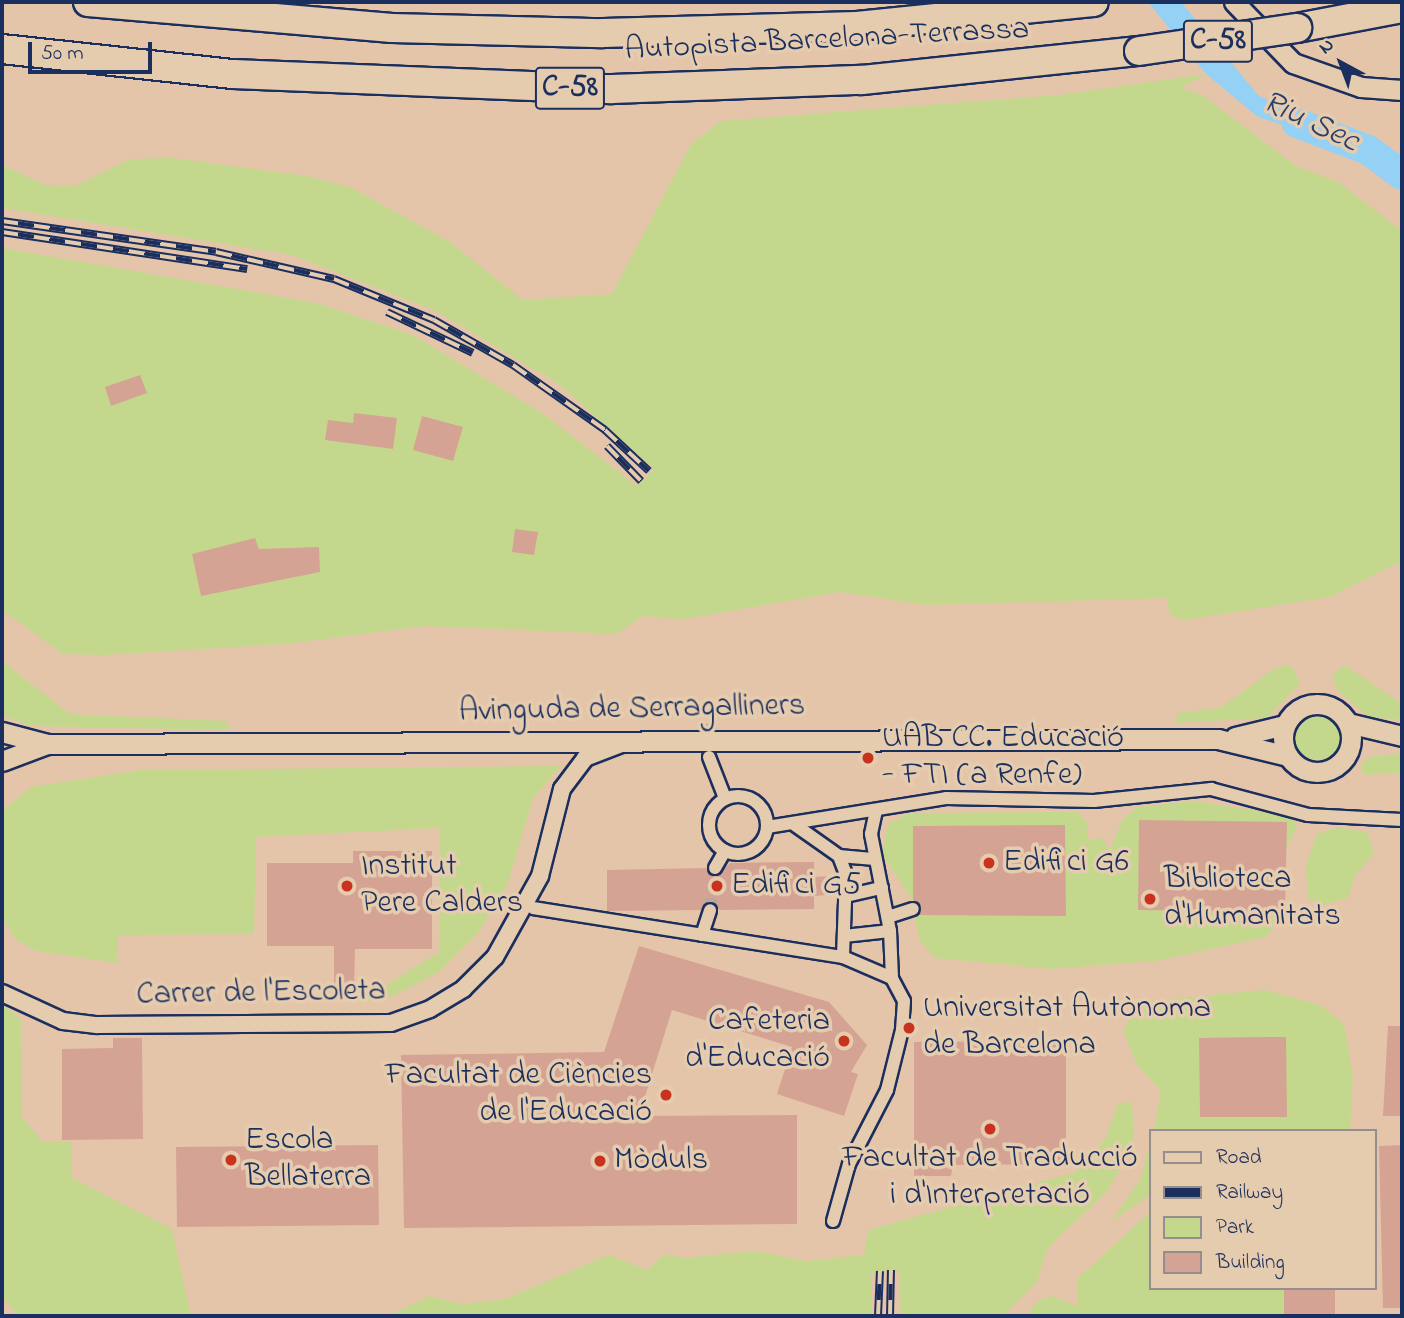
<!DOCTYPE html>
<meta charset="utf-8">
<style>
body{margin:0}
#map{position:relative;width:1404px;height:1318px;overflow:hidden;background:#e5c5a9;font-family:"Indie Flower",sans-serif}
div>[style]{position:absolute}
.green>*{inset:0;background:#c4d88d}
.round{border-radius:50%}
.water>*{inset:0;background:#95d0f5}
.river>*{height:30px;margin:-15px;padding:0 15px;transform-origin:15px;border-radius:15px;background:#95d0f5}
.building>*{inset:0;background:#d5a394}
.pedestrian-tunnel>*{height:12px;margin-top:-6px;transform-origin:0;background:repeating-linear-gradient(90deg,#bda79a 0 12px,transparent 0 18px)}
.roads{filter:drop-shadow(2px 0 #1b2f5e) drop-shadow(-2px 0 #1b2f5e) drop-shadow(0 2px #1b2f5e) drop-shadow(0 -2px #1b2f5e)}
.pedestrian>*{height:12px;margin:-6px;padding:0 6px;transform-origin:6px;border-radius:6px;background:#e6ccae}
.pedestrian>.ring{margin:-6px;padding:0;box-sizing:content-box;background:none;border:12px solid #e6ccae;border-radius:50%}
.minor>*{height:16px;margin:-8px;padding:0 8px;transform-origin:8px;border-radius:8px;background:#e6ccae}
.tertiary>*{height:19px;margin:-9.5px;padding:0 9.5px;transform-origin:9.5px;border-radius:9.5px;background:#e6ccae}
.tertiary>.ring{margin:-9.5px;padding:0;box-sizing:content-box;background:none;border:19px solid #e6ccae;border-radius:50%}
.motorway>*{height:28px;margin:-14px;padding:0 14px;transform-origin:14px;border-radius:14px;background:#e6ccae}
.rail>*{height:8px;margin-top:-4px;transform-origin:0;background:repeating-linear-gradient(90deg,#e6ccae 0 16px,#1b2f5e 0 32px);box-sizing:border-box;border-block:2px solid #1b2f5e}
.bridges{filter:drop-shadow(2px 0 #1b2f5e) drop-shadow(-2px 0 #1b2f5e) drop-shadow(0 2px #1b2f5e) drop-shadow(0 -2px #1b2f5e)}
.motorway-bridge>*{height:28px;margin:-14px;padding:0 14px;transform-origin:14px;border-radius:14px;background:#e6ccae}
.dots>*{width:19px;height:19px;translate:-50% -50%;box-sizing:border-box;border:4px solid #e6ccae;border-radius:50%}
span{translate:-50% -50%;white-space:nowrap;text-align:center;line-height:1.15;-webkit-text-stroke:7px #e6ccae;paint-order:stroke}
.shield-label span{padding:2px 5px;background:#e6ccae;border:2px solid;border-radius:5px;-webkit-text-stroke-width:0}
.shield-label{font-size:30px;color:#1b2f5e;font-weight:700}
.street-label{font-size:32px;color:#1b2f5e}
.poi-label{font-size:32px;color:#1b2f5e}
.left{translate:0 -50%;text-align:left}
.right{translate:-100% -50%;text-align:right}
.water-label{font-size:33px;color:#273f6d;font-style:italic}
.frame{position:absolute;inset:0;border:4px solid #1b2f5e;pointer-events:none}
.legend{position:absolute;left:1149px;top:1129px;width:228px;height:161px;box-sizing:border-box;background:#e6ccae;border:2px solid #958d8e;margin:0;padding:9px 12px;list-style:none;font-size:21px;color:#1b2f5e}
.legend li{display:flex;align-items:center;gap:14px;height:35px}
.legend b{width:35px;border:2px solid #958d8e}
.north{position:absolute;left:1306px;top:28px;width:70px;height:70px;-webkit-text-stroke:5px #e6ccae;paint-order:stroke;rotate:319deg;font-size:19px;font-weight:700;line-height:28px;text-align:center;color:#1b2f5e}
.north::after{content:'';display:block;margin:auto;width:24px;height:32px;background:#1b2f5e;clip-path:polygon(50% 0,100% 100%,50% 72%,0 100%)}
.scale{position:absolute;left:28px;top:42px;width:124px;height:32px;box-sizing:border-box;border:4px solid #1b2f5e;border-top:0;padding-left:9px;font-size:21px;line-height:24px;white-space:nowrap;color:#1b2f5e;-webkit-text-stroke:5px #e6ccae;paint-order:stroke}
</style>
<div id="map">
<div class="green">
<i style="clip-path:polygon(1206px 74px,1181px 88px,1202px 95px,1296px 166px,1338px 182px,1402px 231px,1402px 561px,1330px 597px,1184px 620px,1170px 615px,1167px 598px,927px 605px,841px 592px,684px 619px,643px 616px,617px 634px,424px 626px,286px 644px,104px 655px,63px 654px,2px 610px,2px 248px,317px 303px,413px 335px,542px 413px,637px 486px,654px 469px,560px 385px,436px 311px,292px 255px,2px 208px,2px 165px,46px 185px,75px 186px,130px 159px,173px 158px,307px 176px,350px 187px,450px 242px,523px 300px,612px 294px,691px 144px,721px 121px,1058px 95px)"></i>
<i style="clip-path:polygon(2px 661px,70px 714px,227px 721px,229px 730px,31px 726px,2px 715px)"></i>
<i style="clip-path:polygon(1291px 665px,1300px 683px,1267px 718px,1176px 723px,1177px 713px,1220px 708px,1275px 668px)"></i>
<i style="clip-path:polygon(1345px 665px,1402px 704px,1402px 719px,1370px 718px,1337px 690px,1332px 675px)"></i>
<i class="round" style="left:1293px;top:712px;width:48px;height:48px"></i>
<i style="clip-path:polygon(1402px 753px,1402px 773px,1364px 775px,1360px 766px,1369px 757px)"></i>
<i style="clip-path:polygon(561px 766px,533px 798px,508px 883px,478px 933px,439px 972px,383px 1001px,358px 1003px,439px 952px,440px 828px,256px 837px,254px 934px,118px 935px,117px 963px,36px 951px,15px 939px,2px 917px,2px 811px,31px 787px,140px 770px)"></i>
<i style="clip-path:polygon(1194px 801px,1290px 816px,1297px 826px,1286px 849px,1285px 912px,1266px 937px,1157px 961px,1051px 969px,935px 958px,919px 940px,913px 901px,882px 854px,888px 824px,909px 813px,1077px 812px,1088px 824px,1087px 840px,1102px 838px,1110px 850px,1122px 820px,1138px 807px)"></i>
<i style="clip-path:polygon(1338px 827px,1367px 832px,1374px 854px,1355px 875px,1348px 898px,1323px 905px,1308px 898px,1306px 866px,1317px 834px)"></i>
<i style="clip-path:polygon(1265px 990px,1320px 1005px,1344px 1024px,1353px 1077px,1350px 1131px,1154px 1131px,1161px 1090px,1137px 1065px,1123px 1031px,1132px 1014px,1149px 1001px)"></i>
<i style="clip-path:polygon(2px 1005px,21px 1019px,22px 1117px,42px 1141px,72px 1142px,72px 1178px,172px 1229px,191px 1316px,19px 1316px,2px 1297px)"></i>
<i style="clip-path:polygon(1132px 1102px,1134px 1136px,1126px 1160px,1107px 1191px,1047px 1249px,1037px 1282px,1003px 1316px,901px 1316px,899px 1271px,872px 1273px,871px 1316px,388px 1316px,430px 1296px,463px 1304px,505px 1299px,609px 1255px,647px 1270px,664px 1254px,684px 1258px,755px 1251px,806px 1261px,864px 1255px,868px 1230px,1076px 1172px,1106px 1138px,1118px 1103px)"></i>
<i style="clip-path:polygon(1150px 1143px,1150px 1195px,1111px 1222px,1141px 1178px)"></i>
<i style="clip-path:polygon(1150px 1212px,1150px 1288px,1284px 1288px,1284px 1316px,1026px 1316px,1038px 1301px,1052px 1296px,1077px 1306px,1078px 1278px)"></i>
</div>
<div class="water">
<i style="clip-path:polygon(1148px 2px,1181px 2px,1258px 95px,1335px 134px,1313px 134px,1258px 117px,1206px 74px)"></i>
</div>
<div class="river">
<i style="left:1297px;top:123px;width:76px;rotate:20.8deg"></i>
<i style="left:1368px;top:150px;width:42px;rotate:36.3deg"></i>
</div>
<div class="building">
<i style="clip-path:polygon(140px 375px,147px 393px,111px 406px,105px 387px)"></i>
<i style="clip-path:polygon(354px 413px,397px 418px,393px 449px,325px 440px,328px 420px,353px 423px)"></i>
<i style="clip-path:polygon(422px 416px,463px 427px,453px 461px,413px 450px)"></i>
<i style="clip-path:polygon(515px 529px,538px 532px,534px 555px,512px 552px)"></i>
<i style="clip-path:polygon(255px 538px,259px 549px,319px 547px,320px 572px,201px 596px,192px 554px)"></i>
<i style="clip-path:polygon(1139px 820px,1287px 822px,1285px 912px,1138px 910px)"></i>
<i style="clip-path:polygon(1065px 825px,1066px 916px,919px 915px,921px 906px,913px 900px,913px 826px)"></i>
<i style="clip-path:polygon(353px 851px,432px 851px,432px 949px,355px 949px,354px 987px,340px 992px,334px 988px,334px 946px,267px 946px,267px 863px,353px 863px)"></i>
<i style="clip-path:polygon(814px 862px,814px 877px,828px 876px,828px 895px,814px 896px,814px 909px,719px 910px,709px 901px,701px 910px,607px 911px,607px 870px,706px 868px,716px 877px,730px 863px)"></i>
<i style="clip-path:polygon(639px 946px,829px 1002px,867px 1045px,851px 1072px,858px 1074px,844px 1116px,777px 1094px,792px 1047px,672px 1010px,639px 1116px,797px 1115px,797px 1224px,404px 1228px,401px 1055px,604px 1052px)"></i>
<i style="clip-path:polygon(1388px 1026px,1402px 1026px,1402px 1116px,1383px 1116px)"></i>
<i style="clip-path:polygon(1259px 1037px,1286px 1037px,1287px 1117px,1200px 1117px,1199px 1038px)"></i>
<i style="clip-path:polygon(113px 1038px,142px 1038px,143px 1139px,62px 1140px,62px 1049px,113px 1048px)"></i>
<i style="clip-path:polygon(1066px 1041px,1066px 1164px,953px 1165px,951px 1176px,914px 1176px,914px 1042px)"></i>
<i style="clip-path:polygon(378px 1145px,379px 1225px,177px 1227px,176px 1147px)"></i>
<i style="clip-path:polygon(1402px 1145px,1402px 1308px,1383px 1308px,1379px 1146px)"></i>
<i style="clip-path:polygon(1284px 1288px,1335px 1288px,1335px 1316px,1284px 1316px)"></i>
</div>
<div class="pedestrian-tunnel">
<i style="left:709px;top:746px;width:22px;rotate:-85deg"></i>
<i style="left:710px;top:910px;width:42px;rotate:-83.2deg"></i>
</div>
<div class="roads">
<div class="pedestrian">
<i style="left:709px;top:757px;width:44px;rotate:68.7deg"></i>
<i class="ring" style="left:709px;top:796px;width:46px;height:46px"></i>
<i style="left:795px;top:825px;width:54px;rotate:35.2deg"></i>
<i style="left:839px;top:856px;width:36px;rotate:5deg"></i>
<i style="left:767px;top:827px;width:181px;rotate:-9.2deg"></i>
<i style="left:946px;top:798px;width:148px;rotate:1.2deg"></i>
<i style="left:1094px;top:801px;width:118px;rotate:-5.9deg"></i>
<i style="left:1211px;top:789px;width:100px;rotate:15deg"></i>
<i style="left:1308px;top:815px;width:94px;rotate:3deg"></i>
<i style="left:839px;top:856px;width:19px;rotate:69deg"></i>
<i style="left:846px;top:874px;width:83px;rotate:92.1deg"></i>
<i style="left:715px;top:868px;width:20px;rotate:-60deg"></i>
<i style="left:846px;top:896px;width:37px;rotate:-13deg"></i>
<i style="left:533px;top:908px;width:314px;rotate:9deg"></i>
<i style="left:843px;top:957px;width:53px;rotate:23.2deg"></i>
<i style="left:888px;top:917px;width:26px;rotate:-18deg"></i>
<i style="left:702px;top:935px;width:26px;rotate:-72deg"></i>
<i style="left:844px;top:936px;width:46px;rotate:-6.2deg"></i>
<i style="left:833px;top:1221px;width:59px;rotate:-74.3deg"></i>
<i style="left:849px;top:1164px;width:83px;rotate:-62.8deg"></i>
<i style="left:887px;top:1090px;width:62px;rotate:-76deg"></i>
<i style="left:902px;top:1030px;width:29px;rotate:-86deg"></i>
<i style="left:904px;top:1001px;width:26px;rotate:-118deg"></i>
<i style="left:892px;top:978px;width:47px;rotate:-92.4deg"></i>
<i style="left:890px;top:931px;width:99px;rotate:-101.1deg"></i>
<i style="left:871px;top:834px;width:24px;rotate:-78deg"></i>
</div>
<div class="minor">
<i style="left:2px;top:993px;width:67px;rotate:24.7deg"></i>
<i style="left:63px;top:1021px;width:34px;rotate:7deg"></i>
<i style="left:97px;top:1025px;width:294px;rotate:-0.4deg"></i>
<i style="left:391px;top:1023px;width:41px;rotate:-19.7deg"></i>
<i style="left:430px;top:1009px;width:39px;rotate:-31deg"></i>
<i style="left:463px;top:989px;width:45px;rotate:-45deg"></i>
<i style="left:495px;top:957px;width:93px;rotate:-60.9deg"></i>
<i style="left:540px;top:876px;width:90px;rotate:-75.8deg"></i>
<i style="left:562px;top:789px;width:39px;rotate:-53deg"></i>
<i style="left:585px;top:758px;width:39px;rotate:-21deg"></i>
</div>
<div class="tertiary">
<i style="left:1234px;top:2px;width:85px;rotate:46deg"></i>
<i style="left:1293px;top:63px;width:72px;rotate:19.4deg"></i>
<i style="left:1361px;top:87px;width:41px;rotate:4.2deg"></i>
<i class="ring" style="left:1283px;top:704px;width:49px;height:49px"></i>
<i style="left:1348px;top:723px;width:56px;rotate:13.5deg"></i>
<i style="left:2px;top:732px;width:47px;rotate:14.9deg"></i>
<i style="left:47px;top:744px;width:1171px;rotate:-0.24deg"></i>
<i style="left:1218px;top:739px;width:72px;rotate:13.7deg"></i>
<i style="left:1235px;top:737px;width:51px;rotate:-13.5deg"></i>
<i style="left:2px;top:761px;width:48px;rotate:-20.7deg"></i>
</div>
<div class="motorway">
<i style="left:88px;top:2px;width:305px;rotate:4.9deg"></i>
<i style="left:392px;top:28px;width:211px;rotate:1.4deg"></i>
<i style="left:603px;top:33px;width:254px;rotate:-1.6deg"></i>
<i style="left:857px;top:26px;width:238px;rotate:-5.8deg"></i>
<i style="left:1297px;top:28px;width:107px;rotate:-10.8deg"></i>
<i style="left:2px;top:49px;width:232px;rotate:6.2deg"></i>
<i style="left:233px;top:74px;width:379px;rotate:2.3deg"></i>
<i style="left:612px;top:89px;width:250px;rotate:-2.1deg"></i>
<i style="left:862px;top:80px;width:279px;rotate:-6deg"></i>
</div>
</div>
<div class="rail">
<i style="left:2px;top:221px;width:216px;rotate:8.2deg"></i>
<i style="left:216px;top:252px;width:121px;rotate:12.9deg"></i>
<i style="left:334px;top:279px;width:108px;rotate:22.3deg"></i>
<i style="left:434px;top:320px;width:91px;rotate:29.7deg"></i>
<i style="left:513px;top:365px;width:113px;rotate:35.2deg"></i>
<i style="left:605px;top:430px;width:60px;rotate:43deg"></i>
<i style="left:2px;top:232px;width:248px;rotate:8.6deg"></i>
<i style="left:387px;top:312px;width:95px;rotate:25.5deg"></i>
<i style="left:607px;top:446px;width:49px;rotate:45.8deg"></i>
<i style="left:878px;top:1316px;width:45px;rotate:-87.5deg"></i>
<i style="left:890px;top:1316px;width:46px;rotate:-88.8deg"></i>
</div>
<div class="bridges">
<div class="motorway-bridge">
<i style="left:1139px;top:51px;width:160px;rotate:-8.3deg"></i>
</div>
</div>
<div class="dots">
<i style="left:868px;top:758px;background:#c8321e"></i>
<i style="left:989px;top:863px;background:#c8321e"></i>
<i style="left:347px;top:886px;background:#c8321e"></i>
<i style="left:717px;top:886px;background:#c8321e"></i>
<i style="left:1150px;top:899px;background:#c8321e"></i>
<i style="left:909px;top:1028px;background:#c8321e"></i>
<i style="left:844px;top:1041px;background:#c8321e"></i>
<i style="left:666px;top:1095px;background:#c8321e"></i>
<i style="left:990px;top:1129px;background:#c8321e"></i>
<i style="left:231px;top:1160px;background:#c8321e"></i>
<i style="left:600px;top:1161px;background:#c8321e"></i>
</div>
<div class="shield-label">
<span style="left:1218px;top:41px">C-58</span>
<span style="left:570px;top:88px">C-58</span>
</div>
<div class="street-label">
<span style="left:827px;top:41px;rotate:-3deg">Autopista Barcelona-Terrassa</span>
<span style="left:632px;top:710px;rotate:-1deg">Avinguda de Serragalliners</span>
<span style="left:261px;top:994px;rotate:-1deg">Carrer de l'Escoleta</span>
</div>
<div class="poi-label">
<span class="left" style="left:882px;top:758px">UAB CC. Educació<br>- FTI (a Renfe)</span>
<span class="left" style="left:1003px;top:863px">Edifici G6</span>
<span class="left" style="left:361px;top:886px">Institut<br>Pere Calders</span>
<span class="left" style="left:1164px;top:899px">Biblioteca<br>d'Humanitats</span>
<span class="left" style="left:731px;top:886px">Edifici G5</span>
<span class="left" style="left:923px;top:1028px">Universitat Autònoma<br>de Barcelona</span>
<span class="right" style="left:830px;top:1041px">Cafeteria<br>d'Educació</span>
<span class="right" style="left:652px;top:1095px">Facultat de Ciències<br>de l'Educació</span>
<span class="left" style="left:245px;top:1160px">Escola<br>Bellaterra</span>
<span style="left:990px;top:1178px">Facultat de Traducció<br>i d'Interpretació</span>
<span class="left" style="left:614px;top:1161px">Mòduls</span>
</div>
<div class="water-label">
<span style="left:1310px;top:123px;rotate:25deg">Riu Sec</span>
</div>
<div class="frame"></div>
<ul class="legend">
<li><b style="height:9px;background:#e6ccae"></b>Road</li>
<li><b style="height:9px;background:#1b2f5e"></b>Railway</li>
<li><b style="height:19px;background:#c4d88d"></b>Park</li>
<li><b style="height:19px;background:#d5a394"></b>Building</li>
</ul>
<div class="north">N</div>
<div class="scale">50 m</div>
</div>
